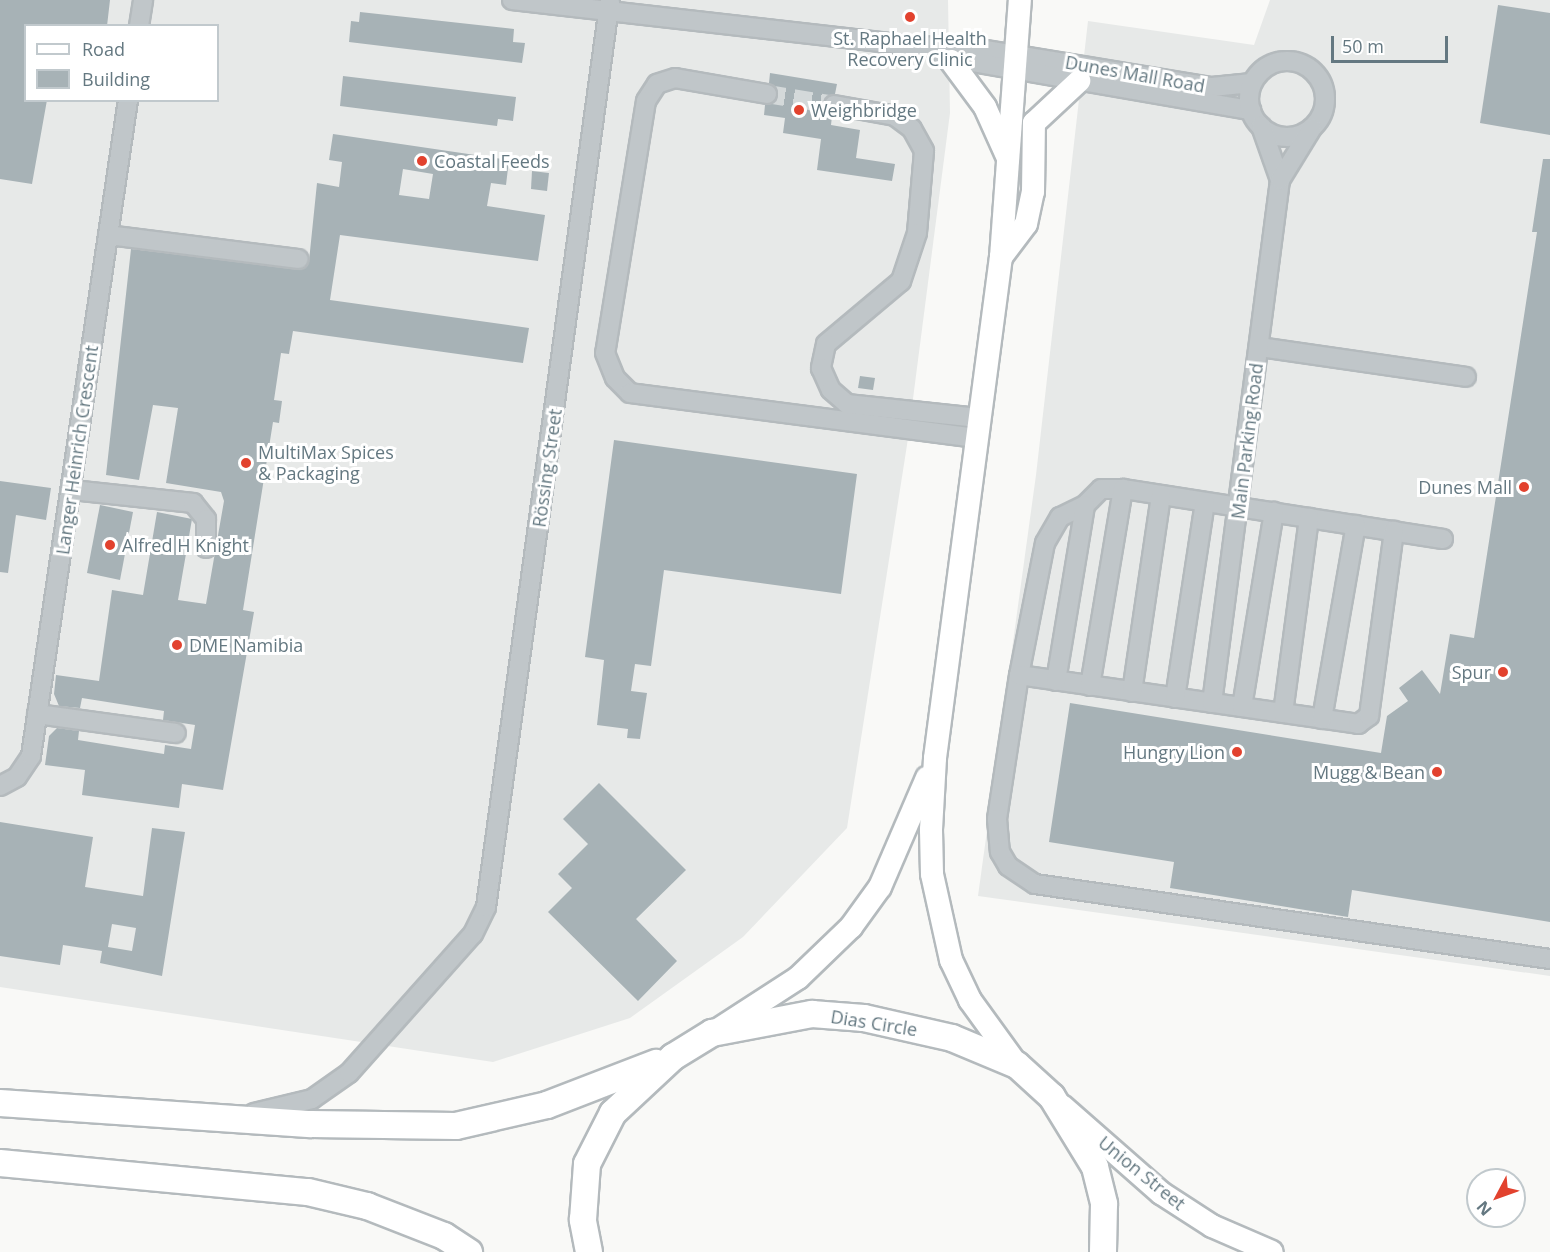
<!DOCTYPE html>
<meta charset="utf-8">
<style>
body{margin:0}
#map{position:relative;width:1550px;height:1252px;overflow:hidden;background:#f9f9f7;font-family:"Open Sans",sans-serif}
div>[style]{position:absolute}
.built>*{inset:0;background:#e7e9e8}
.building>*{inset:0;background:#a7b2b6}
.minor-tunnel>*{height:18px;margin-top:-9px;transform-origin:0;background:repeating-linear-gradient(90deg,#d4d9da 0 18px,transparent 0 27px)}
.roads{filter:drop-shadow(2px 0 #b4babd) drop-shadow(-2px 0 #b4babd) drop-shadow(0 2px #b4babd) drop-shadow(0 -2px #b4babd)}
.minor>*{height:18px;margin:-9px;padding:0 9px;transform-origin:9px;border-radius:9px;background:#c0c6c9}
.minor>.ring{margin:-9px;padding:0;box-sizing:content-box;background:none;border:18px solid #c0c6c9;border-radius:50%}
.major>*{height:22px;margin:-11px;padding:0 11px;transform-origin:11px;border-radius:11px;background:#fff}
.highway>*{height:26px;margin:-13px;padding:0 13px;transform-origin:13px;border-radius:13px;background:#fff}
.dots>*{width:16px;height:16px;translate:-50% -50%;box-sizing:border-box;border:3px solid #fff;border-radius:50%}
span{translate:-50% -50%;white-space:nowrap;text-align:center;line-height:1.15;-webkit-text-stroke:6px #fff;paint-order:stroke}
.poi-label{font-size:18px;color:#647881}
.left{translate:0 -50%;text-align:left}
.right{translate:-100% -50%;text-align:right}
.street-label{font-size:18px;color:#647881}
.legend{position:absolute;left:24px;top:24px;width:195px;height:78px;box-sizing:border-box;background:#fff;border:2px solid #c1c9cd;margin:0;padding:8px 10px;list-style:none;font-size:18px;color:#647881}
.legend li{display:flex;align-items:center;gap:12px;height:30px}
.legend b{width:30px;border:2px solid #c1c9cd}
.north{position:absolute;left:1466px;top:1168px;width:60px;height:60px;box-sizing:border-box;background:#fff;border:2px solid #c1c9cd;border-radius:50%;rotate:229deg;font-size:16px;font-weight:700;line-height:24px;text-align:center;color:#647881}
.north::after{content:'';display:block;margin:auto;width:21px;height:27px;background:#e2422e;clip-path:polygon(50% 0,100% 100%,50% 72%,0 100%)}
.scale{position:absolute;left:1331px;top:36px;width:117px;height:27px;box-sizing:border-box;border:3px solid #647881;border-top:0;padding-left:8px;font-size:18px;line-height:21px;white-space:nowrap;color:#647881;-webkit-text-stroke:4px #fff;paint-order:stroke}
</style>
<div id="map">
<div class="built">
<i style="clip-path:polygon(evenodd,0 0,948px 0,950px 113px,907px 445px,847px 828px,743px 937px,630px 1018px,493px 1062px,0 987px,0 0,26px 26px,218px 26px,218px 100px,26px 100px,26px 26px)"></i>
<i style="clip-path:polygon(1270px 0,1550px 0,1550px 976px,978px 896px,1036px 475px,1088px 21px,1254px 45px)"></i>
</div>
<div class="building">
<i style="clip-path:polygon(0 0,110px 0,107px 26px,26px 26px,26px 100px,47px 100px,32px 184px,0 179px)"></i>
<i style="clip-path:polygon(1498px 5px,1550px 13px,1550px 135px,1480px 123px)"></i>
<i style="clip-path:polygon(360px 12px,514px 29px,513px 42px,525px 43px,522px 63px,349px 42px,351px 21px,359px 22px)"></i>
<i style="clip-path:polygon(770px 73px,837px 84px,835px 94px,823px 104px,832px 116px,831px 125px,860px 130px,856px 158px,895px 164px,892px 181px,817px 170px,821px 139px,783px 133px,785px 118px,764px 115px,765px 105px,778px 95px,769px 83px)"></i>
<i style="clip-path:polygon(343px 76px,516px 97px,513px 121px,498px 119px,497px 126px,340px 106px)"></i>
<i style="clip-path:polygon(evenodd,333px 134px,509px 160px,506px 185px,491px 183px,487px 206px,545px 215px,538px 261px,340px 235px,330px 300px,529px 328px,523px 363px,293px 331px,289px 354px,281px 353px,274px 400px,282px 401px,279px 423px,273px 422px,243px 610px,254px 612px,223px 790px,182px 784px,179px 808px,82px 795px,85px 770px,45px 765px,49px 736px,57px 728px,79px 731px,78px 740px,164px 754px,165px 745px,191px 749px,195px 725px,163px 720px,164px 711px,82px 698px,80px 708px,59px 706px,54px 694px,56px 675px,99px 681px,112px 590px,143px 595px,157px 512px,192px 519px,178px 600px,206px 604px,224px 501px,221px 492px,166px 483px,178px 408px,153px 405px,139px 480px,106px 475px,131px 249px,303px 269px,309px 261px,317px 183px,339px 187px,342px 162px,329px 160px,333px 134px,403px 169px,433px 174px,429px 199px,399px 195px,403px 169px)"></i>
<i style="clip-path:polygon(1543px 159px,1550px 159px,1550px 922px,1352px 890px,1348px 917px,1170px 888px,1174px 862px,1049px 842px,1070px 703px,1381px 753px,1387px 716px,1408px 701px,1399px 688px,1422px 670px,1440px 694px,1450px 634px,1474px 638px,1537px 232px,1532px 232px)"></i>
<i style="clip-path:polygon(532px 171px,549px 173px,547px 191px,531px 189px)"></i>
<i style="clip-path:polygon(860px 376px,875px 378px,873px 390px,858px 388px)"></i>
<i style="clip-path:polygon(614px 440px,857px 474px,841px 594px,664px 570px,651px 666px,635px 664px,631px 691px,647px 693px,640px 739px,627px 738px,628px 729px,597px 725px,604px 660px,585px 657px)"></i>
<i style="clip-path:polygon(0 481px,51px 488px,46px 520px,16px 515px,8px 573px,0 572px)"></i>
<i style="clip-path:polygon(100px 505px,133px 512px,120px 580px,87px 573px)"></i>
<i style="clip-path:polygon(599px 783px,686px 870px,636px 919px,677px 961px,638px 1001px,548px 912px,572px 888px,558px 874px,588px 844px,563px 819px)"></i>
<i style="clip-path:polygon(evenodd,0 822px,93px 837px,85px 887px,143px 896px,152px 828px,185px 832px,162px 976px,100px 963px,102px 951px,63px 945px,60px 965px,0 956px,0 822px,112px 924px,136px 928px,132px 951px,108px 947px,112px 924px)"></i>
</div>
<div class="minor-tunnel">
<i style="left:767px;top:94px;width:68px;rotate:9.3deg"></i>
</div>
<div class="roads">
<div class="minor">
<i style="left:512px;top:0;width:413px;rotate:6.5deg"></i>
<i style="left:922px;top:47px;width:33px;rotate:-3deg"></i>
<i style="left:955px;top:45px;width:260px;rotate:9.3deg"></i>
<i style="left:1212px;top:87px;width:40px;rotate:-5.7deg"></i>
<i style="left:139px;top:26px;width:26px;rotate:-81deg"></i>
<i style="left:943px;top:57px;width:313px;rotate:9.8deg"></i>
<i class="ring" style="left:1249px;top:61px;width:58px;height:58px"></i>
<i style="left:767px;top:94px;width:93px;rotate:-170.1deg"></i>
<i style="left:675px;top:78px;width:19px;rotate:162deg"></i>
<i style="left:657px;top:84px;width:20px;rotate:123deg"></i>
<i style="left:646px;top:101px;width:255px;rotate:99.2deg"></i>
<i style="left:605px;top:353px;width:27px;rotate:68deg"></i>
<i style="left:615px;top:378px;width:21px;rotate:45deg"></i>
<i style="left:630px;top:393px;width:348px;rotate:7.4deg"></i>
<i style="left:834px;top:105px;width:62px;rotate:10.2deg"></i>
<i style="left:895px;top:116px;width:21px;rotate:37deg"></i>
<i style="left:912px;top:129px;width:25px;rotate:61deg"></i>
<i style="left:924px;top:151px;width:82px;rotate:94.9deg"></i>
<i style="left:917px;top:233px;width:51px;rotate:108.4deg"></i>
<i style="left:901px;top:281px;width:98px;rotate:140deg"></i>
<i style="left:826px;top:344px;width:25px;rotate:102deg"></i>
<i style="left:821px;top:368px;width:24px;rotate:66deg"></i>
<i style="left:831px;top:390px;width:21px;rotate:41deg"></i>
<i style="left:847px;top:404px;width:132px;rotate:6.1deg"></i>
<i style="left:1261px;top:126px;width:57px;rotate:70.6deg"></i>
<i style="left:108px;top:235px;width:192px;rotate:7.2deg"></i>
<i style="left:1259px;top:347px;width:209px;rotate:8.2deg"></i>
<i style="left:72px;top:490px;width:122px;rotate:6.1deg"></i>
<i style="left:193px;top:503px;width:21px;rotate:51deg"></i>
<i style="left:206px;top:519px;width:29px;rotate:90deg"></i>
<i style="left:1443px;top:539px;width:324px;rotate:-171.1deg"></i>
<i style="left:1123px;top:489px;width:22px;rotate:180deg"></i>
<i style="left:1101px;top:489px;width:23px;rotate:135deg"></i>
<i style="left:1085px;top:505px;width:28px;rotate:154deg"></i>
<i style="left:1060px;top:517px;width:30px;rotate:120deg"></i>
<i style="left:1045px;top:543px;width:135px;rotate:101.1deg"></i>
<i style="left:1019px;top:675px;width:146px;rotate:98.7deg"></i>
<i style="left:997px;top:819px;width:33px;rotate:85deg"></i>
<i style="left:1000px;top:852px;width:16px;rotate:60deg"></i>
<i style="left:1008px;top:866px;width:32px;rotate:34deg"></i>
<i style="left:1035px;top:884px;width:520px;rotate:8.29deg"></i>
<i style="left:1019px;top:675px;width:343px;rotate:8.2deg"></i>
<i style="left:1358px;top:724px;width:14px;rotate:-36deg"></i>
<i style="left:1369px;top:716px;width:187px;rotate:-82.3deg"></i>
<i style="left:1056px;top:681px;width:178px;rotate:-80.6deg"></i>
<i style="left:1090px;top:686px;width:200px;rotate:-80.5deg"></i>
<i style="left:1132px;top:692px;width:199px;rotate:-81.6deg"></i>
<i style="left:1175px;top:698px;width:198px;rotate:-81.3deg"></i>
<i style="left:1212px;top:703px;width:527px;rotate:-82.59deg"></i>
<i style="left:1280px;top:180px;width:61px;rotate:-58.4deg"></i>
<i style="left:1242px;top:707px;width:198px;rotate:-80.7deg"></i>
<i style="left:1283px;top:713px;width:197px;rotate:-82.4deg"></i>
<i style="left:37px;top:714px;width:140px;rotate:7.8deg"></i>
<i style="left:1322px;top:719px;width:197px;rotate:-80.1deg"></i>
<i style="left:0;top:786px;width:19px;rotate:-28deg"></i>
<i style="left:17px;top:777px;width:25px;rotate:-56deg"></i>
<i style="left:31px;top:756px;width:663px;rotate:-81.59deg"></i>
<i style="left:254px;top:1113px;width:60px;rotate:-13.6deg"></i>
<i style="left:312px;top:1099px;width:45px;rotate:-35.1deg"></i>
<i style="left:349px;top:1073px;width:186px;rotate:-48.3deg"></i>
<i style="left:473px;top:934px;width:30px;rotate:-64deg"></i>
<i style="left:486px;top:907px;width:915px;rotate:-82.22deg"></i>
</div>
<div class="major">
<i style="left:951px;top:61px;width:57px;rotate:53.5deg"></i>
<i style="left:985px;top:107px;width:54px;rotate:65.8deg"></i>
<i style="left:1001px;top:257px;width:41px;rotate:-52.9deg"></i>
<i style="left:1026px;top:224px;width:33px;rotate:-78deg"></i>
<i style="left:1033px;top:192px;width:69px;rotate:-89.2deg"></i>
<i style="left:1034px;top:123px;width:62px;rotate:-43deg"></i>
<i style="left:716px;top:1031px;width:98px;rotate:-32.9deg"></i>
<i style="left:798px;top:978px;width:74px;rotate:-43.9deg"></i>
<i style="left:851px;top:927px;width:49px;rotate:-54.1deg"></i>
<i style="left:880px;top:887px;width:119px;rotate:-66.7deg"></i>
<i style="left:1017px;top:1065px;width:80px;rotate:-125.9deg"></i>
<i style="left:970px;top:1000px;width:44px;rotate:-115.4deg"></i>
<i style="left:951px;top:960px;width:88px;rotate:-102.5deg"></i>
<i style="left:932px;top:874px;width:44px;rotate:-91.3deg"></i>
<i style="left:931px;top:830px;width:72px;rotate:-86.8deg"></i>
<i style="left:935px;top:758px;width:505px;rotate:-82.5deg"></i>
<i style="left:1001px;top:257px;width:258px;rotate:-85.8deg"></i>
<i style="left:1062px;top:1106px;width:132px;rotate:41.3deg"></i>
<i style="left:1161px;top:1193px;width:61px;rotate:32.9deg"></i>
<i style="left:1212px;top:1226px;width:65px;rotate:23.4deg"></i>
</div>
<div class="highway">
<i style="left:0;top:1103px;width:312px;rotate:3.9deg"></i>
<i style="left:311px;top:1124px;width:145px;rotate:0.8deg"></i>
<i style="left:456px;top:1126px;width:93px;rotate:-13deg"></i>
<i style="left:547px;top:1105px;width:117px;rotate:-21.1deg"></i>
<i style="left:0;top:1163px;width:309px;rotate:5.4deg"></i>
<i style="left:308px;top:1192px;width:61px;rotate:13.3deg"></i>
<i style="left:367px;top:1206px;width:83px;rotate:21.3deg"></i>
<i style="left:444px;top:1236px;width:30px;rotate:33deg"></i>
<i style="left:589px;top:1252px;width:33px;rotate:-101deg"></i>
<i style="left:583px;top:1220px;width:56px;rotate:-85.9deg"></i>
<i style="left:587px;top:1164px;width:57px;rotate:-63deg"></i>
<i style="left:613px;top:1113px;width:82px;rotate:-43deg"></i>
<i style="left:673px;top:1057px;width:46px;rotate:-31.6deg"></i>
<i style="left:712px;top:1033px;width:102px;rotate:-10.8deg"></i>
<i style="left:812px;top:1014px;width:52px;rotate:4.4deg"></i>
<i style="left:864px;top:1018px;width:90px;rotate:12.8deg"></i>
<i style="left:952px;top:1038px;width:70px;rotate:22.6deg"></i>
<i style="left:1017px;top:1065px;width:47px;rotate:42.4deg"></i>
<i style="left:1052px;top:1097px;width:82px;rotate:58.4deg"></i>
<i style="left:1095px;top:1167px;width:38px;rotate:76deg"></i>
<i style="left:1104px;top:1204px;width:48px;rotate:91.2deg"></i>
</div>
</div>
<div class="dots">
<i style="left:910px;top:17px;background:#e2422e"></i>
<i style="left:799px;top:110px;background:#e2422e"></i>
<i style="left:422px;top:161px;background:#e2422e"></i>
<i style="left:246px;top:463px;background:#e2422e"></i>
<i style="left:1524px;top:487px;background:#e2422e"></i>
<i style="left:110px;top:545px;background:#e2422e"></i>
<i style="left:177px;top:645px;background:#e2422e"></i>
<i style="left:1503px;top:672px;background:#e2422e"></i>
<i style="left:1237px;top:752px;background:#e2422e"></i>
<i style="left:1437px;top:772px;background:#e2422e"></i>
</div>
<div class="poi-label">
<span style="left:910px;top:49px">St. Raphael Health<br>Recovery Clinic</span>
<span class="left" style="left:811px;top:110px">Weighbridge</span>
<span class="left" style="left:434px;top:161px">Coastal Feeds</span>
<span class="left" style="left:258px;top:463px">MultiMax Spices<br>&amp; Packaging</span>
<span class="right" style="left:1512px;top:487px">Dunes Mall</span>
<span class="left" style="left:122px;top:545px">Alfred H Knight</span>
<span class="left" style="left:189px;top:645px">DME Namibia</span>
<span class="right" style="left:1491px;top:672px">Spur</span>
<span class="right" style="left:1225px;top:752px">Hungry Lion</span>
<span class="right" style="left:1425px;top:772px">Mugg &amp; Bean</span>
</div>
<div class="street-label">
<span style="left:1135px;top:74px;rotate:10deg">Dunes Mall Road</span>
<span style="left:1247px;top:441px;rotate:-83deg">Main Parking Road</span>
<span style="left:77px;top:450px;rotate:-82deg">Langer Heinrich Crescent</span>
<span style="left:547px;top:468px;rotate:-82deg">Rössing Street</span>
<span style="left:874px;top:1023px;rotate:9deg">Dias Circle</span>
<span style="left:1142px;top:1173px;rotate:39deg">Union Street</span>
</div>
<ul class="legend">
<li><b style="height:8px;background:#fff"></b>Road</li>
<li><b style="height:16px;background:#a7b2b6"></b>Building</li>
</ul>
<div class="north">N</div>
<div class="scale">50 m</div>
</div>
